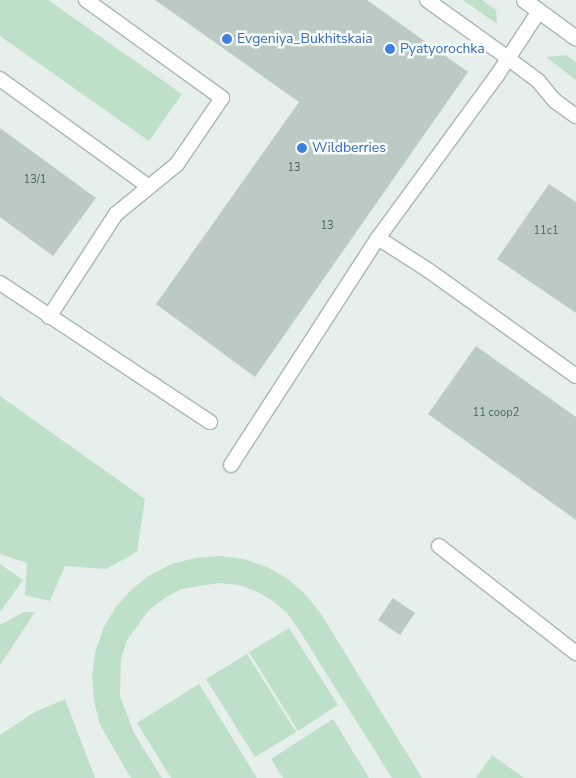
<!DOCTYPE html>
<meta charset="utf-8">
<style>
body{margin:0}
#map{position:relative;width:576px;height:778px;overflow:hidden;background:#e6efeb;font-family:"Nunito Sans",sans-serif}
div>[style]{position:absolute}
.green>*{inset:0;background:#bfe0c8}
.building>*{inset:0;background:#bbcac4}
.roads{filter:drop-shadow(1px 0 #a8b8b2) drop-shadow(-1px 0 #a8b8b2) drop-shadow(0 1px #a8b8b2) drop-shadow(0 -1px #a8b8b2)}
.service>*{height:14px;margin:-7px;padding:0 7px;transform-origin:7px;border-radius:7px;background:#fff}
.secondary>*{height:15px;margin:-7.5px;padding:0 7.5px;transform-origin:7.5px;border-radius:7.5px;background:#fff}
.dots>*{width:14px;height:14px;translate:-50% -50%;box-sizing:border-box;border:2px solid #f7fbf9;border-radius:50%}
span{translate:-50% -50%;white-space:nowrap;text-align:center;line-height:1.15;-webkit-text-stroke:5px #f7fbf9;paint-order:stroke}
.number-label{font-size:11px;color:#4a645c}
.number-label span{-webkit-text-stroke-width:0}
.shop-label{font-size:14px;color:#366cbe}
.left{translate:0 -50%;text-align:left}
</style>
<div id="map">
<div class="green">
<i style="clip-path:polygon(0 0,48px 0,182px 94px,149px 141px,0 36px)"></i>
<i style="clip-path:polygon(463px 0,482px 0,496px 10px,497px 24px)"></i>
<i style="clip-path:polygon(566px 55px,576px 62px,576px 80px,546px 57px)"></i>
<i style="clip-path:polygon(0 396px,145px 499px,137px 552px,106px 569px,65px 566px,50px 601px,25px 595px,27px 563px,0 554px)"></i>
<i style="clip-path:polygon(220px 556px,244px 559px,267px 567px,288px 579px,306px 595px,321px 614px,422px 778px,392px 778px,299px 630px,287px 613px,273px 601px,256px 591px,238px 585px,219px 583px,181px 589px,165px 598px,149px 610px,127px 640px,121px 659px,120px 696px,134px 733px,162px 778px,131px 778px,100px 725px,94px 701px,92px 677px,95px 653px,103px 629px,115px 608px,131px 590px,150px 575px,172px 564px,195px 558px)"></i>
<i style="clip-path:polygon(0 564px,23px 580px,0 612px)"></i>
<i style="clip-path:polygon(24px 612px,35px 612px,0 665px,0 625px)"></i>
<i style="clip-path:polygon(289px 628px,338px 705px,298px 731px,249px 652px)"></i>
<i style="clip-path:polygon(247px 654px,296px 732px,255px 757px,206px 679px)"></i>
<i style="clip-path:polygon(199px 684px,257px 778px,171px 778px,137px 723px)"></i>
<i style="clip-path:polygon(65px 699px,95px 778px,0 778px,0 735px,33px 713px)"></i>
<i style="clip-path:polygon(333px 719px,369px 778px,283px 778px,271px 759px)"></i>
<i style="clip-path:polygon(492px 755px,524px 778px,476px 778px)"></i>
</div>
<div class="building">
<i style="clip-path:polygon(155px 0,367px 0,468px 72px,255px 377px,156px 304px,299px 102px)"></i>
<i style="clip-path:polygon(0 128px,96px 198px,53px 256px,0 217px)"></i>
<i style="clip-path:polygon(549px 184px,576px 202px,576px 313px,497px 259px)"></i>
<i style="clip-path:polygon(476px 346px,576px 417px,576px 520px,428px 414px)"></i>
<i style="clip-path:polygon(393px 598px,415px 613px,400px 635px,378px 620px)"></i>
</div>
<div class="roads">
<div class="service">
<i style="left:427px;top:0;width:101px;rotate:35.7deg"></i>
<i style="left:509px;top:59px;width:38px;rotate:37deg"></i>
<i style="left:539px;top:82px;width:25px;rotate:50deg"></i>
<i style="left:555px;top:101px;width:26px;rotate:36deg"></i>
<i style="left:0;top:79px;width:183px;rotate:35.9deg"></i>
<i style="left:378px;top:238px;width:59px;rotate:32.6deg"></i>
<i style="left:428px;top:270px;width:182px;rotate:35.6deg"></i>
<i style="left:0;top:283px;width:252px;rotate:33.5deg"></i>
<i style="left:49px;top:317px;width:123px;rotate:-57deg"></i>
<i style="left:116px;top:214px;width:79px;rotate:-39.3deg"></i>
<i style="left:177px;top:164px;width:80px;rotate:-55.7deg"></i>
<i style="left:222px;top:98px;width:168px;rotate:-144.2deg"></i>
<i style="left:231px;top:465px;width:270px;rotate:-57.1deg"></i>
<i style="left:378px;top:238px;width:200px;rotate:-53.8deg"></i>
<i style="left:496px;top:77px;width:79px;rotate:-56.9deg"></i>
<i style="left:439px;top:546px;width:174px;rotate:38deg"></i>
</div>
<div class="secondary">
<i style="left:524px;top:0;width:64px;rotate:36.2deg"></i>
</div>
</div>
<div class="dots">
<i style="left:227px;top:39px;background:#3f7fe0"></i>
<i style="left:390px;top:49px;background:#3f7fe0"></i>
<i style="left:302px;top:148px;background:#3f7fe0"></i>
</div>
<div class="number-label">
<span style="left:294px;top:168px">13</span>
<span style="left:35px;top:180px">13/1</span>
<span style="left:327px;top:226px">13</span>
<span style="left:546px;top:231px">11с1</span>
<span style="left:496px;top:413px">11 соор2</span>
</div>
<div class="shop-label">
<span class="left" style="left:237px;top:39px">Evgeniya_Bukhitskaia</span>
<span class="left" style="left:400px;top:49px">Pyatyorochka</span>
<span class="left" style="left:312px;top:148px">Wildberries</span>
</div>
</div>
